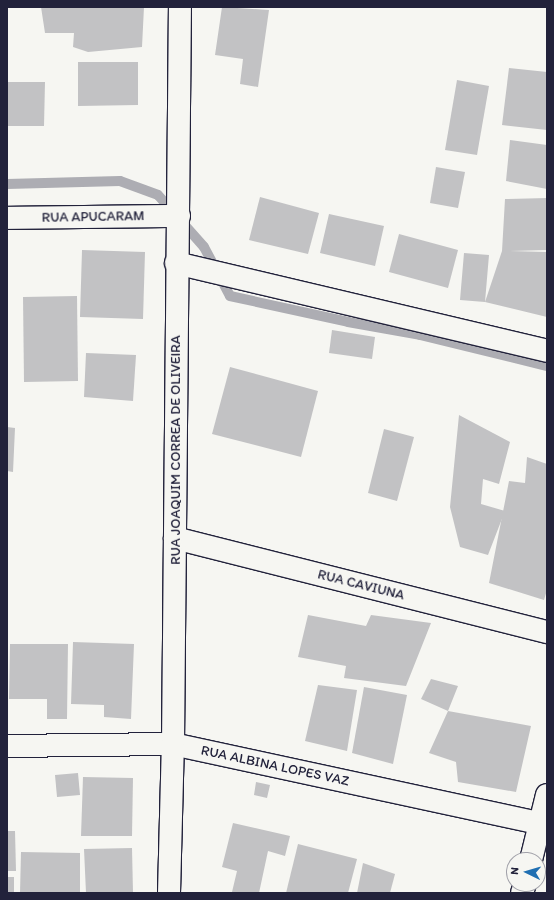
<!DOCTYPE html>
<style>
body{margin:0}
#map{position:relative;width:554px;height:900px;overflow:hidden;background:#f6f6f2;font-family:Itim,sans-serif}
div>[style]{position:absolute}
.stream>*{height:10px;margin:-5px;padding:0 5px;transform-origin:5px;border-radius:5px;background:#adadb3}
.building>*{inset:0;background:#c2c2c4}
.roads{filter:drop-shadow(1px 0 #22223b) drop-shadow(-1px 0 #22223b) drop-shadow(0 1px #22223b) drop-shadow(0 -1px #22223b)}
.minor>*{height:22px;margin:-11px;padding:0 11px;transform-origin:11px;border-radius:11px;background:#f6f6f2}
span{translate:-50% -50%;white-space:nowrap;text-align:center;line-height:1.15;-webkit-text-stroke:3.5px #f6f6f2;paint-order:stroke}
.street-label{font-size:14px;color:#22223b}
.frame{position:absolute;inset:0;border:8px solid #22223b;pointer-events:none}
.north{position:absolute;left:506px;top:852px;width:40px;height:40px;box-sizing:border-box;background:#f6f6f2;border:1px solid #a1a1a9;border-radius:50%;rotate:275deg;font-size:11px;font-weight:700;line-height:16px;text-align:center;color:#22223b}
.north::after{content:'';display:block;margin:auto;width:14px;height:18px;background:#1f6fb2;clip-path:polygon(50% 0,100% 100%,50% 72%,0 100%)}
</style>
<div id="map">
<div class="stream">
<i style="left:7px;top:184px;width:113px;rotate:-1.5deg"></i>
<i style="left:120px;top:181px;width:40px;rotate:20.2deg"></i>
<i style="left:158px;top:195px;width:69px;rotate:48.5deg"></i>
<i style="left:204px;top:247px;width:55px;rotate:62deg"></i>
<i style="left:230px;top:296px;width:121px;rotate:12.4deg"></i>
<i style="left:348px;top:322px;width:73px;rotate:10.2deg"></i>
<i style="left:420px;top:335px;width:131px;rotate:13.7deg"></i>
</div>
<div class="building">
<i style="clip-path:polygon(41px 7px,144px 7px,142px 47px,88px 52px,73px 47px,74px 33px,45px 33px)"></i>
<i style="clip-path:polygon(222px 7px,269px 10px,258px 87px,240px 84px,243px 59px,215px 55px)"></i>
<i style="clip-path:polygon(78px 62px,138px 62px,138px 105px,78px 106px)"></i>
<i style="clip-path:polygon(509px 68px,547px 72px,547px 130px,502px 125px)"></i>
<i style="clip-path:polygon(457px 80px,489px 86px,477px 155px,445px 150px)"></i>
<i style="clip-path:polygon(7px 82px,45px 82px,44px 126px,7px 126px)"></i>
<i style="clip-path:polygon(510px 140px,547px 145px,547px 189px,506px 181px)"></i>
<i style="clip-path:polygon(436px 167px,465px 172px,458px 208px,430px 203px)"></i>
<i style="clip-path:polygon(260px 197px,319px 213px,308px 254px,249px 240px)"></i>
<i style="clip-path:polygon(547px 198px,547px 250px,510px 251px,547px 252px,547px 317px,485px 302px,460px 300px,464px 253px,489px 255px,485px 302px,502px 251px,505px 199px)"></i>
<i style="clip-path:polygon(329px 214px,384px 226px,375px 266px,320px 253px)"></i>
<i style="clip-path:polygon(399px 234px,458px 250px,448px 288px,389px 272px)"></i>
<i style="clip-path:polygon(82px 250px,145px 252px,143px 319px,80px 317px)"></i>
<i style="clip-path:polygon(77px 296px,78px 381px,24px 382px,23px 297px)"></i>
<i style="clip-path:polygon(332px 330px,375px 337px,372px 359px,329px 353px)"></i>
<i style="clip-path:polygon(86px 353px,136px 355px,133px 401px,84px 397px)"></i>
<i style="clip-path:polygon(230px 367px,318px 391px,301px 457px,212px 434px)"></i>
<i style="clip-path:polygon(459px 415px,510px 442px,499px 484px,483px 479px,481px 504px,505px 511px,488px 555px,460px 547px,450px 507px)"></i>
<i style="clip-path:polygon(7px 427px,15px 428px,13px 472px,7px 471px)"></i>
<i style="clip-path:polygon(384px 429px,414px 437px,397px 501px,368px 493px)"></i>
<i style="clip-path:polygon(527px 457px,547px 464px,547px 590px,544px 600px,489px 583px,509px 481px,525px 483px)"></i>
<i style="clip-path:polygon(308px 615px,366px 626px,371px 615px,431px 623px,406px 686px,344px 678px,346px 666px,298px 657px)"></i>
<i style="clip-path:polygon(73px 642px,134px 644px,131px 719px,104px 717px,104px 705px,71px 704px)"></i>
<i style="clip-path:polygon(10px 644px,68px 644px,67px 719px,47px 719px,47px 699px,9px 699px)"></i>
<i style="clip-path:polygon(431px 679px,458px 686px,448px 711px,421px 699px)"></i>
<i style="clip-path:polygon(318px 685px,357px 690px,347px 751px,305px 741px)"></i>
<i style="clip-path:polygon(364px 687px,407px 695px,393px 764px,352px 753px)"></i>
<i style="clip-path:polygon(448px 711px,531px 726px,516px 792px,458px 782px,456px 762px,429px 753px)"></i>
<i style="clip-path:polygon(78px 773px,80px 795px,57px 797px,55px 775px)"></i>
<i style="clip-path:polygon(83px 777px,133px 778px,132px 836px,81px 836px)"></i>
<i style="clip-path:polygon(256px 782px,270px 785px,267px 798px,254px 795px)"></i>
<i style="clip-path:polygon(233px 823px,290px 836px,285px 856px,268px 851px,259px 893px,232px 892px,237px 871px,222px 867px)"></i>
<i style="clip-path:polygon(7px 831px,15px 831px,16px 871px,7px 871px)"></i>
<i style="clip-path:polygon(298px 844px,357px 859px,348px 893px,286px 893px)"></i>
<i style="clip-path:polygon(132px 848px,133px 893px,86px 893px,84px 849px)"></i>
<i style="clip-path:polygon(21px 852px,80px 853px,80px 893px,20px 893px)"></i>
<i style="clip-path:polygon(363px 863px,395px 874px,390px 893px,357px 893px)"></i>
<i style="clip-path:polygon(7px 877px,14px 877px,14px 893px,7px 893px)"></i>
</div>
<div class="roads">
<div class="minor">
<i style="left:7px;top:218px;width:172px;rotate:-0.7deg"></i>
<i style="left:176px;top:263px;width:381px;rotate:13.3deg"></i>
<i style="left:175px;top:538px;width:384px;rotate:14.2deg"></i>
<i style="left:7px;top:746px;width:166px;rotate:-0.7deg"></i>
<i style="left:173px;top:744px;width:383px;rotate:12.2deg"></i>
<i style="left:531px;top:860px;width:67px;rotate:-76.2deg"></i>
<i style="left:169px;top:893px;width:149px;rotate:-88.5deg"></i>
<i style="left:173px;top:744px;width:737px;rotate:-89.46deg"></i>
<i style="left:522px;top:893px;width:9px;rotate:-72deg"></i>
</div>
</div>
<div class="street-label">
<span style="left:93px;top:217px;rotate:-1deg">RUA APUCARAM</span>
<span style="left:176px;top:450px;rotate:-90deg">RUA JOAQUIM CORREA DE OLIVEIRA</span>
<span style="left:361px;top:585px;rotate:14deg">RUA CAVIUNA</span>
<span style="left:275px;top:766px;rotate:12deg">RUA ALBINA LOPES VAZ</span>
</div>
<div class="frame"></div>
<div class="north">N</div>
</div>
